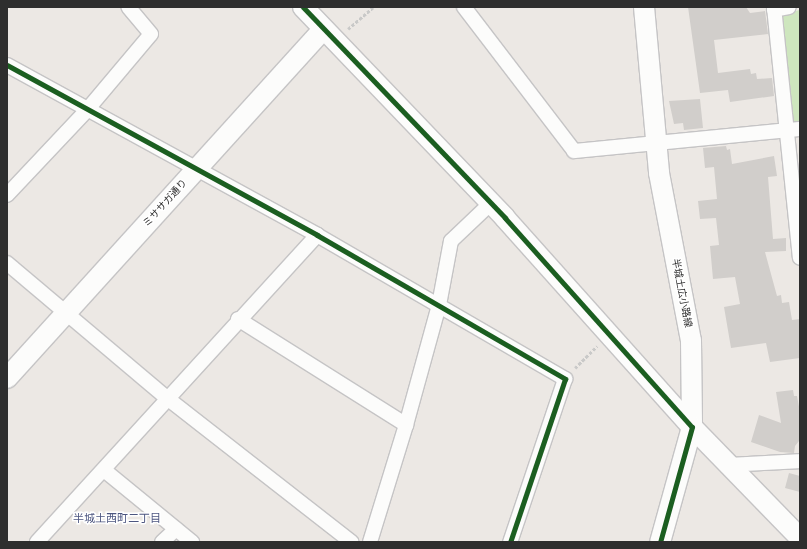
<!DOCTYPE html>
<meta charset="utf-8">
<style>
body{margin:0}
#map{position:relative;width:807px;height:549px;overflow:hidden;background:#ece8e4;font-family:Lato,"Noto Sans JP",sans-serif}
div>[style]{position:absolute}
.green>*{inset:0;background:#cee6be}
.building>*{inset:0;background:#d1cecb}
.path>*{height:2.5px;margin-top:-1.25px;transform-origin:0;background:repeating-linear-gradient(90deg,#c9c9c8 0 3px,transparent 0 5px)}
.roads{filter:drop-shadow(1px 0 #c5c4c5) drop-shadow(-1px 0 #c5c4c5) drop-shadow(0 1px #c5c4c5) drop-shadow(0 -1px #c5c4c5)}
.street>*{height:14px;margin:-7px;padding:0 7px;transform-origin:7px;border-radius:7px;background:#fcfcfb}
.secondary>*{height:20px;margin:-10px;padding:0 10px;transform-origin:10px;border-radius:10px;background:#fcfcfb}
.cycleway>*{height:5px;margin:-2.5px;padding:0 2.5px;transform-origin:2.5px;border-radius:2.5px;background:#1b5e20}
span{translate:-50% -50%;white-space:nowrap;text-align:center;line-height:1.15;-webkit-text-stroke:3px #fff;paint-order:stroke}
.street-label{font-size:10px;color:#2e2e2e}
.neighbourhood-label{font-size:11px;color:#4d5680}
.frame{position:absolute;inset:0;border:8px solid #2e2e2e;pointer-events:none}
</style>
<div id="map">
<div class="green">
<i style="clip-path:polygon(800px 10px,800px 121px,793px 123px,782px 14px)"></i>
</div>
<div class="building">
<i style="clip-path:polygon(688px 7px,746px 7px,750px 13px,765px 11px,768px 34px,714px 40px,718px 73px,750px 69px,751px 74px,756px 73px,757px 79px,772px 78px,774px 96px,730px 102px,728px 90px,700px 93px)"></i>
<i style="clip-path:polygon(700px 99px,703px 128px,684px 130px,683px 123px,674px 124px,669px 101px)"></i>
<i style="clip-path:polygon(726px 146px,727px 150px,730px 149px,732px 164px,774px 156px,777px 176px,768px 177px,773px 239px,786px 238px,786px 251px,765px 252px,777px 296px,781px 295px,782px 303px,789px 302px,792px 320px,800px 319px,800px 358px,770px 362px,766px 343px,731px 348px,724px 307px,740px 304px,735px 277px,713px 279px,710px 246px,719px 245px,716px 218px,700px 219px,698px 201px,717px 199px,714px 167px,705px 168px,703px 148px)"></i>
<i style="clip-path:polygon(793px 390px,794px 396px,797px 396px,800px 412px,799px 441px,795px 446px,794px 453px,780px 452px,751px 442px,759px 415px,781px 423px,776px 392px)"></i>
<i style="clip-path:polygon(789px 473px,800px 476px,800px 492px,785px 488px)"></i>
</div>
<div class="path">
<i style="left:348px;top:29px;width:33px;rotate:-41deg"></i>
<i style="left:575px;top:368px;width:31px;rotate:-45deg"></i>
</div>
<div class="roads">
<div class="street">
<i style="left:464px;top:7px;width:181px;rotate:52.6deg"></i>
<i style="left:574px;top:151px;width:227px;rotate:-5.6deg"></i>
<i style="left:774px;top:7px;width:252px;rotate:84.1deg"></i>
<i style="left:774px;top:10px;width:15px;rotate:-11deg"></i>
<i style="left:7px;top:65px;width:354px;rotate:28.7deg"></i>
<i style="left:317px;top:235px;width:287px;rotate:30.1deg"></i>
<i style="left:565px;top:379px;width:172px;rotate:108.6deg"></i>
<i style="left:7px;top:195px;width:117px;rotate:-46.7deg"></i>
<i style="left:87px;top:110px;width:99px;rotate:-49.9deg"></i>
<i style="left:151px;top:34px;width:35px;rotate:-130deg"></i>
<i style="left:7px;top:263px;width:209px;rotate:40.2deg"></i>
<i style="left:167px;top:398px;width:234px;rotate:38deg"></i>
<i style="left:238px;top:319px;width:199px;rotate:32.2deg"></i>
<i style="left:727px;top:465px;width:73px;rotate:-3.1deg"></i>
<i style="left:104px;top:470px;width:114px;rotate:39.3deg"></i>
<i style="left:37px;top:542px;width:416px;rotate:-47.6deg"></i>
<i style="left:162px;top:542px;width:19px;rotate:-43deg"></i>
<i style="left:370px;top:542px;width:122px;rotate:-72.9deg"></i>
<i style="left:406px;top:425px;width:124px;rotate:-74.6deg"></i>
<i style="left:439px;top:305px;width:65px;rotate:-79.4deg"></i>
<i style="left:451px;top:241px;width:55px;rotate:-43.5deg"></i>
</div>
<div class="secondary">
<i style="left:303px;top:7px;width:292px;rotate:46.2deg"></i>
<i style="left:505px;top:218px;width:280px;rotate:48.2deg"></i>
<i style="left:692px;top:427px;width:119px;rotate:105.5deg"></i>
<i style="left:644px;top:7px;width:167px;rotate:84.8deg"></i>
<i style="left:659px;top:173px;width:171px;rotate:79.2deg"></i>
<i style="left:691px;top:341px;width:86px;rotate:89.3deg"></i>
<i style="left:692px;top:427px;width:155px;rotate:45.8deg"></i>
<i style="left:7px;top:378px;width:471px;rotate:-47.8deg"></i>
</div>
</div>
<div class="cycleway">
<i style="left:303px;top:7px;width:292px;rotate:46.2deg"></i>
<i style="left:505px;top:218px;width:280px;rotate:48.2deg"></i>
<i style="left:692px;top:427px;width:119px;rotate:105.5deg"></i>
<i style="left:7px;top:65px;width:354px;rotate:28.7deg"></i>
<i style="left:317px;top:235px;width:287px;rotate:30.1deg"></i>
<i style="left:565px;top:379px;width:172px;rotate:108.6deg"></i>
</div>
<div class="street-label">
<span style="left:165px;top:203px;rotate:-48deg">ミササガ通り</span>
<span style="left:682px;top:293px;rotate:79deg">半城土広小路線</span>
</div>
<div class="neighbourhood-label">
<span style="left:117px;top:518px">半城土西町二丁目</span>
</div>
<div class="frame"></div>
</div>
